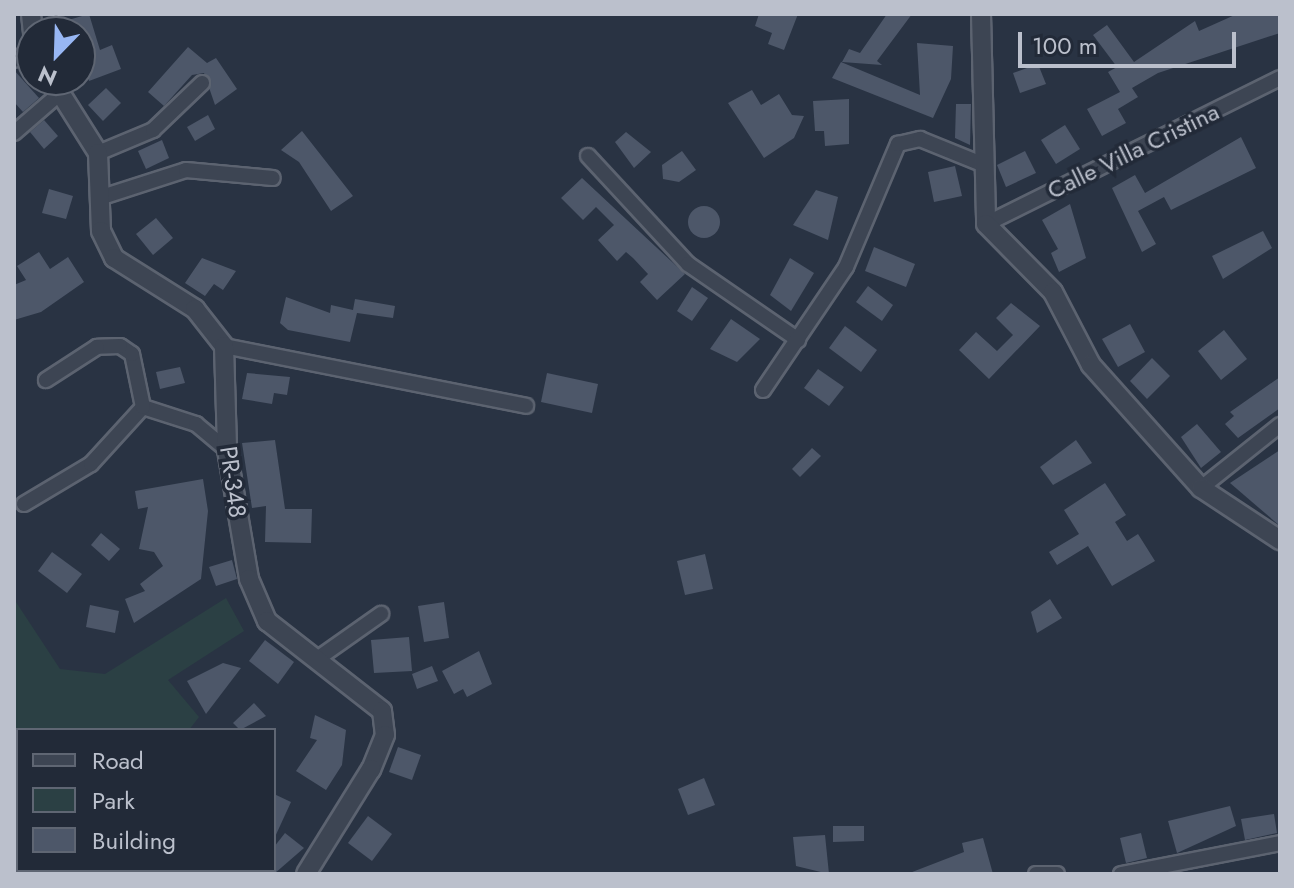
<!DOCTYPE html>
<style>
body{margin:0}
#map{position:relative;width:1294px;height:888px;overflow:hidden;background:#293343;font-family:Jost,sans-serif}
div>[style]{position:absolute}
.green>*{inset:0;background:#2b4044}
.building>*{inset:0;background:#4d5769}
.round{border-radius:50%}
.roads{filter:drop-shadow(2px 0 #5c6370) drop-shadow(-2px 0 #5c6370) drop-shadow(0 2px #5c6370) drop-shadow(0 -2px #5c6370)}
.minor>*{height:14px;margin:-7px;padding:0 7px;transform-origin:7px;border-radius:7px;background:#3d4553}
.tertiary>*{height:18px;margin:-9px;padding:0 9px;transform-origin:9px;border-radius:9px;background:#3d4553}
span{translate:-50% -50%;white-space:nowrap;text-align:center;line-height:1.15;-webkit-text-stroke:7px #222a38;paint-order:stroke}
.street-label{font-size:24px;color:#bbc0cc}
.frame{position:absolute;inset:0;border:16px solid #bbc0cc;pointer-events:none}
.legend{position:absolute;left:16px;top:728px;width:260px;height:144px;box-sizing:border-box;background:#222a38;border:2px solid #5f6673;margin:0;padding:10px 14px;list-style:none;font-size:24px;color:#bbc0cc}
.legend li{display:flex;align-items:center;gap:16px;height:40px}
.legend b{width:40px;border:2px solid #5f6673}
.north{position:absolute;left:16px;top:16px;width:80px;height:80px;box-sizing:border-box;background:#222a38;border:2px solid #5f6673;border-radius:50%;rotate:203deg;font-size:22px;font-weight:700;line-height:32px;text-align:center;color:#bbc0cc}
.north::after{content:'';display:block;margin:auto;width:28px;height:36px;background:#98b7f4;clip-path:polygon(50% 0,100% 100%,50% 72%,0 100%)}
.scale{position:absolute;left:1018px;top:32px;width:218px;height:36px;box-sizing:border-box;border:4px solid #bbc0cc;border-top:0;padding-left:10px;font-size:24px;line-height:28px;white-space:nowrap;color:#bbc0cc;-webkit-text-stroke:6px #222a38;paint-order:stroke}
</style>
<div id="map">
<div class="green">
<i style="clip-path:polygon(226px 598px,244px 631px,168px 680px,199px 717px,189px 730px,18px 730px,18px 870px,72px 870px,14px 874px,14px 599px,60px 669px,105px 674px)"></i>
</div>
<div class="building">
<i style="clip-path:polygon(89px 14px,100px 50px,112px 45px,121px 69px,89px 81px,80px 32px,61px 32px,58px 23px)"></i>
<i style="clip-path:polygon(759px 14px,798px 14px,784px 50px,768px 44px,772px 33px,755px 26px)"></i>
<i style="clip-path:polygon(887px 14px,912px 14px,877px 61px,882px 65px,842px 62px,849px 49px,860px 53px)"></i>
<i style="clip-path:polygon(1237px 14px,1280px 14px,1280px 33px,1158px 73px,1132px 88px,1138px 97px,1118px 109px,1126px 123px,1102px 136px,1087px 109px,1120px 92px,1108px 72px,1117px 67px,1093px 35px,1107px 25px,1134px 62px,1195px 21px,1199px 31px)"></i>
<i style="clip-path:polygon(917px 43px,953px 46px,951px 79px,933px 118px,832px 78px,841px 62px,920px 95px)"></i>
<i style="clip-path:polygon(188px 47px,207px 63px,216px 58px,237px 89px,215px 105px,204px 73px,192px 75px,164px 106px,148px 92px)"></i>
<i style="clip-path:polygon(1038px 64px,1046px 84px,1020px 93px,1013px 73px)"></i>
<i style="clip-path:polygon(14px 70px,39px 98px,23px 112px,14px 102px)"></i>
<i style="clip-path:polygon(106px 88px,121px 103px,103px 121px,88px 105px)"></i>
<i style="clip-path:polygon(752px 90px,761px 105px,779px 94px,792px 115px,804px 116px,794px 138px,764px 158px,728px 103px)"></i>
<i style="clip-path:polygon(849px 99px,849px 144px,825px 146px,824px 131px,815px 131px,813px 101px)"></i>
<i style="clip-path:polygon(956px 104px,971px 104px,970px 145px,955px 138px)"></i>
<i style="clip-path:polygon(208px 115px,215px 129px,195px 141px,187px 127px)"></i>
<i style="clip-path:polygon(44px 120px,58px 136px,44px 149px,30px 132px)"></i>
<i style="clip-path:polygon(1065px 125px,1080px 149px,1056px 164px,1041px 140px)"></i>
<i style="clip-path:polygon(302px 131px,353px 196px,331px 211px,299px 162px,281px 150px)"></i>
<i style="clip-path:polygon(626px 132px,651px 152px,634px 168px,615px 142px)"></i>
<i style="clip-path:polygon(1241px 137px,1256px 168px,1171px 210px,1164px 197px,1138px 211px,1156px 244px,1142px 252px,1112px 188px,1135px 175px,1145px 193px)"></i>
<i style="clip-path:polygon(162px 140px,169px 158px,146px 169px,138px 151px)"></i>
<i style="clip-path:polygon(682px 151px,696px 170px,679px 182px,663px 179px,662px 165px)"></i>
<i style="clip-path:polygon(1025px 151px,1036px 173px,1006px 187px,997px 165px)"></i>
<i style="clip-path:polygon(955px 166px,962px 196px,934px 202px,928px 172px)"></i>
<i style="clip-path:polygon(582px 178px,685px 274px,657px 300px,640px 282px,648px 274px,633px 258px,626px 252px,617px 261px,598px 240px,614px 225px,596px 207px,583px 220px,561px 198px)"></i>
<i style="clip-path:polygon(49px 189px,73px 196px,66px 219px,42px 213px)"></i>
<i style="clip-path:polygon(816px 190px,838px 197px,828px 240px,793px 225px)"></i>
<i style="clip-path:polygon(1070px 204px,1086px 258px,1059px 272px,1051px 253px,1058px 249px,1042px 220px)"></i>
<i class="round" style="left:688px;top:206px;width:32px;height:32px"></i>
<i style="clip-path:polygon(156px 218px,173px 238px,153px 255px,136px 234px)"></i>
<i style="clip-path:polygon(1263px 231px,1272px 248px,1223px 279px,1212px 256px)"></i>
<i style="clip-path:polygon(874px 247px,915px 264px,906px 287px,865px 271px)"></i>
<i style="clip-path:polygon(39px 252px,50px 269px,68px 257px,84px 282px,41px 312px,14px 320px,14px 285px,26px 280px,17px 266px)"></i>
<i style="clip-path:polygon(202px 258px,236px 271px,223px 290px,214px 284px,205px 296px,185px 283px)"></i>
<i style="clip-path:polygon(790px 258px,814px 273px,791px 311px,770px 295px)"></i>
<i style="clip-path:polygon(868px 286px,893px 305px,882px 321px,856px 302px)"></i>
<i style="clip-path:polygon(692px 287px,708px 298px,692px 321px,677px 311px)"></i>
<i style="clip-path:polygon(286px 297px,330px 313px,331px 305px,353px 310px,355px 299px,395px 306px,393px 318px,357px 313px,350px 342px,288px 330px,280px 323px)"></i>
<i style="clip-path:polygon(1011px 303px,1040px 326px,989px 379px,959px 350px,976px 332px,997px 351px,1013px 335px,996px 318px)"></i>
<i style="clip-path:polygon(731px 319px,760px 339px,737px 362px,710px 349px)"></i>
<i style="clip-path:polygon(1130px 324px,1145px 352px,1118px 367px,1102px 339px)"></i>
<i style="clip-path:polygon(845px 326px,877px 350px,861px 372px,829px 348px)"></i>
<i style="clip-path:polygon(1224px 330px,1247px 359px,1221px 380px,1198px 351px)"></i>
<i style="clip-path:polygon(1152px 358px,1170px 376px,1147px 399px,1130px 381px)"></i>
<i style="clip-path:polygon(180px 367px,185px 383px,160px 389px,156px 372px)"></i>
<i style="clip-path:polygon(818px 369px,844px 387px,829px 406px,804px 388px)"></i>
<i style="clip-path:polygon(247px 373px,290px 377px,287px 395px,274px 393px,272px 404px,242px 399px)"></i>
<i style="clip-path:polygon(547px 373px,598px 384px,592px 413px,541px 402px)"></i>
<i style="clip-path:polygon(1280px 377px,1280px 408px,1238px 438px,1225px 424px,1234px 416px,1230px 412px)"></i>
<i style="clip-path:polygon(1197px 424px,1221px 452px,1201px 468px,1181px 437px)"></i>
<i style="clip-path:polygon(275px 440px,285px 509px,312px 509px,311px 543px,265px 542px,266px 506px,252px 508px,242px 443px)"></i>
<i style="clip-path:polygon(1076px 440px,1092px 463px,1053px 485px,1040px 467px)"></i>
<i style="clip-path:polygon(812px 448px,821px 456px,800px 477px,792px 469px)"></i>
<i style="clip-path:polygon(1280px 450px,1280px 526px,1230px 483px)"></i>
<i style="clip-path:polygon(203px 479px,208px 511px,201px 579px,134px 623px,125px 599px,145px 591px,140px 584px,163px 566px,154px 552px,139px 549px,148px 507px,138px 509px,135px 491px)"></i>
<i style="clip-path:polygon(1105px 483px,1126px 515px,1115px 522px,1127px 541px,1138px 534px,1155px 561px,1112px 586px,1088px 546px,1057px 565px,1049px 552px,1079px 534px,1064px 510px)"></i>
<i style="clip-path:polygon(101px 533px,120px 549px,109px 561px,91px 545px)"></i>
<i style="clip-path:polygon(52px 552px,82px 574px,67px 593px,38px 571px)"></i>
<i style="clip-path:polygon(705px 554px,713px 589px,685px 595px,677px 561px)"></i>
<i style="clip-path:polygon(232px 560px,237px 579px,216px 586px,209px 567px)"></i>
<i style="clip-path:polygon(1050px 599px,1062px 618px,1037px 633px,1031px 612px)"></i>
<i style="clip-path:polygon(444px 602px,449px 638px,424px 642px,418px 606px)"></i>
<i style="clip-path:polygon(90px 605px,119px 611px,115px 633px,86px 627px)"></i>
<i style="clip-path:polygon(409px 637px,412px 671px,374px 673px,371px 640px)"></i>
<i style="clip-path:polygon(265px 640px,294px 662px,278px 684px,249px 661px)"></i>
<i style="clip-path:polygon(479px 651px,492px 684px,467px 697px,463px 689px,454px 694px,442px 671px)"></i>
<i style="clip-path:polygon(223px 663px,241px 668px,206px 714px,187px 681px)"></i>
<i style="clip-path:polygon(432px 666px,438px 681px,417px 689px,412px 674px)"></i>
<i style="clip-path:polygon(254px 703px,266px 716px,240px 730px,233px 723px)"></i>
<i style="clip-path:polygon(315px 715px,346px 730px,342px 765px,326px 790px,296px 771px,317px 740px,310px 738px)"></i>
<i style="clip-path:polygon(398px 747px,421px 755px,412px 780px,389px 772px)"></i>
<i style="clip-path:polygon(704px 778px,715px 805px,688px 815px,678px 789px)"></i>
<i style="clip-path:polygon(274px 794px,291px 802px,274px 839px)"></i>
<i style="clip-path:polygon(1230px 806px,1236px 826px,1177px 853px,1168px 821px)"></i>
<i style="clip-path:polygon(1274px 814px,1277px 833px,1245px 840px,1241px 819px)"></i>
<i style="clip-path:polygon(368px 816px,392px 834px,372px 861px,348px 843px)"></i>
<i style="clip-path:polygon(833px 826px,864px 826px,864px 841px,833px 842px)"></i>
<i style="clip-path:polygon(285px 833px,304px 848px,274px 874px,274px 847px)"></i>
<i style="clip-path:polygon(1141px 833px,1147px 858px,1126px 863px,1120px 838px)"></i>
<i style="clip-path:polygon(825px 835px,829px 874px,796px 866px,793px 837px)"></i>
<i style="clip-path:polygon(983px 838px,993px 874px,907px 874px,964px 852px,962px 843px)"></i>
</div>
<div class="roads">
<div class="minor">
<i style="left:14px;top:60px;width:21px;rotate:-29deg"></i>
<i style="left:14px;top:133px;width:60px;rotate:-40.9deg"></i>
<i style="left:98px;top:153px;width:60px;rotate:-22.7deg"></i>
<i style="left:153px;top:130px;width:68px;rotate:-43.8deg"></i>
<i style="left:588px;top:156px;width:147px;rotate:47.2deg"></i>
<i style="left:688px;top:264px;width:134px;rotate:34.6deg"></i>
<i style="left:99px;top:198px;width:91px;rotate:-17.8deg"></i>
<i style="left:186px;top:170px;width:87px;rotate:5.3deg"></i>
<i style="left:986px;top:224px;width:328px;rotate:-26.4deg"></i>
<i style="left:224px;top:346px;width:308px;rotate:11.2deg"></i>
<i style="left:763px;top:390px;width:148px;rotate:-56deg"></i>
<i style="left:846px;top:267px;width:134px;rotate:-67.1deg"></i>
<i style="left:898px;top:144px;width:23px;rotate:-13deg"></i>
<i style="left:920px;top:139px;width:64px;rotate:22.1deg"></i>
<i style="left:143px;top:407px;width:56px;rotate:17.8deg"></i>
<i style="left:196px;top:424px;width:40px;rotate:40deg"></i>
<i style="left:1201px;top:488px;width:101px;rotate:-38.6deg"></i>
<i style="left:24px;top:504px;width:78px;rotate:-30.8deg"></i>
<i style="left:91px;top:464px;width:77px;rotate:-47.6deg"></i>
<i style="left:143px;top:407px;width:54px;rotate:-101.7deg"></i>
<i style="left:132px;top:354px;width:14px;rotate:-146deg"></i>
<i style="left:120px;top:346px;width:23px;rotate:178deg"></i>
<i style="left:97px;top:347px;width:61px;rotate:147.1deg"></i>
<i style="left:320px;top:657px;width:75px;rotate:-35.2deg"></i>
<i style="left:126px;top:870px;width:4px;rotate:76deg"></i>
<i style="left:1036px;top:874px;width:21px"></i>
<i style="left:1121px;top:874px;width:162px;rotate:-11deg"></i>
</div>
<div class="tertiary">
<i style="left:31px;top:14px;width:18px;rotate:84deg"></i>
<i style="left:981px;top:14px;width:210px;rotate:88.6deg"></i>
<i style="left:986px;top:224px;width:95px;rotate:45.4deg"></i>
<i style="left:1053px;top:292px;width:82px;rotate:62.5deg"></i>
<i style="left:1091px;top:365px;width:165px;rotate:48.2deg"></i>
<i style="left:1201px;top:488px;width:95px;rotate:33.4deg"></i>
<i style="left:52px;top:80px;width:86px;rotate:57.8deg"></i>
<i style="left:98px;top:153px;width:78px;rotate:87.8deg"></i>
<i style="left:101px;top:231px;width:30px;rotate:64deg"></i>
<i style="left:114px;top:258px;width:96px;rotate:32.2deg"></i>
<i style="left:195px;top:309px;width:47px;rotate:51.9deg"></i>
<i style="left:224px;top:346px;width:104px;rotate:88.3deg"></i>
<i style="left:227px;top:450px;width:131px;rotate:80.3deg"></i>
<i style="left:249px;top:579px;width:46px;rotate:66.8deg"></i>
<i style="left:267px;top:621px;width:146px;rotate:38deg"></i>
<i style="left:382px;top:711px;width:24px;rotate:83deg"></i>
<i style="left:385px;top:735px;width:37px;rotate:112deg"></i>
<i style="left:371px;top:769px;width:123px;rotate:121.8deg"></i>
</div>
</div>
<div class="street-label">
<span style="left:1133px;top:151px;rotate:-26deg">Calle Villa Cristina</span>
<span style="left:233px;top:482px;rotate:82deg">PR-348</span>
</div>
<div class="frame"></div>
<ul class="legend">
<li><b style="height:10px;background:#3d4553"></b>Road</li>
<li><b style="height:22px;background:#2b4044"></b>Park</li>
<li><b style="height:22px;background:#4d5769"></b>Building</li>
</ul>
<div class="north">N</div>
<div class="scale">100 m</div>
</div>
